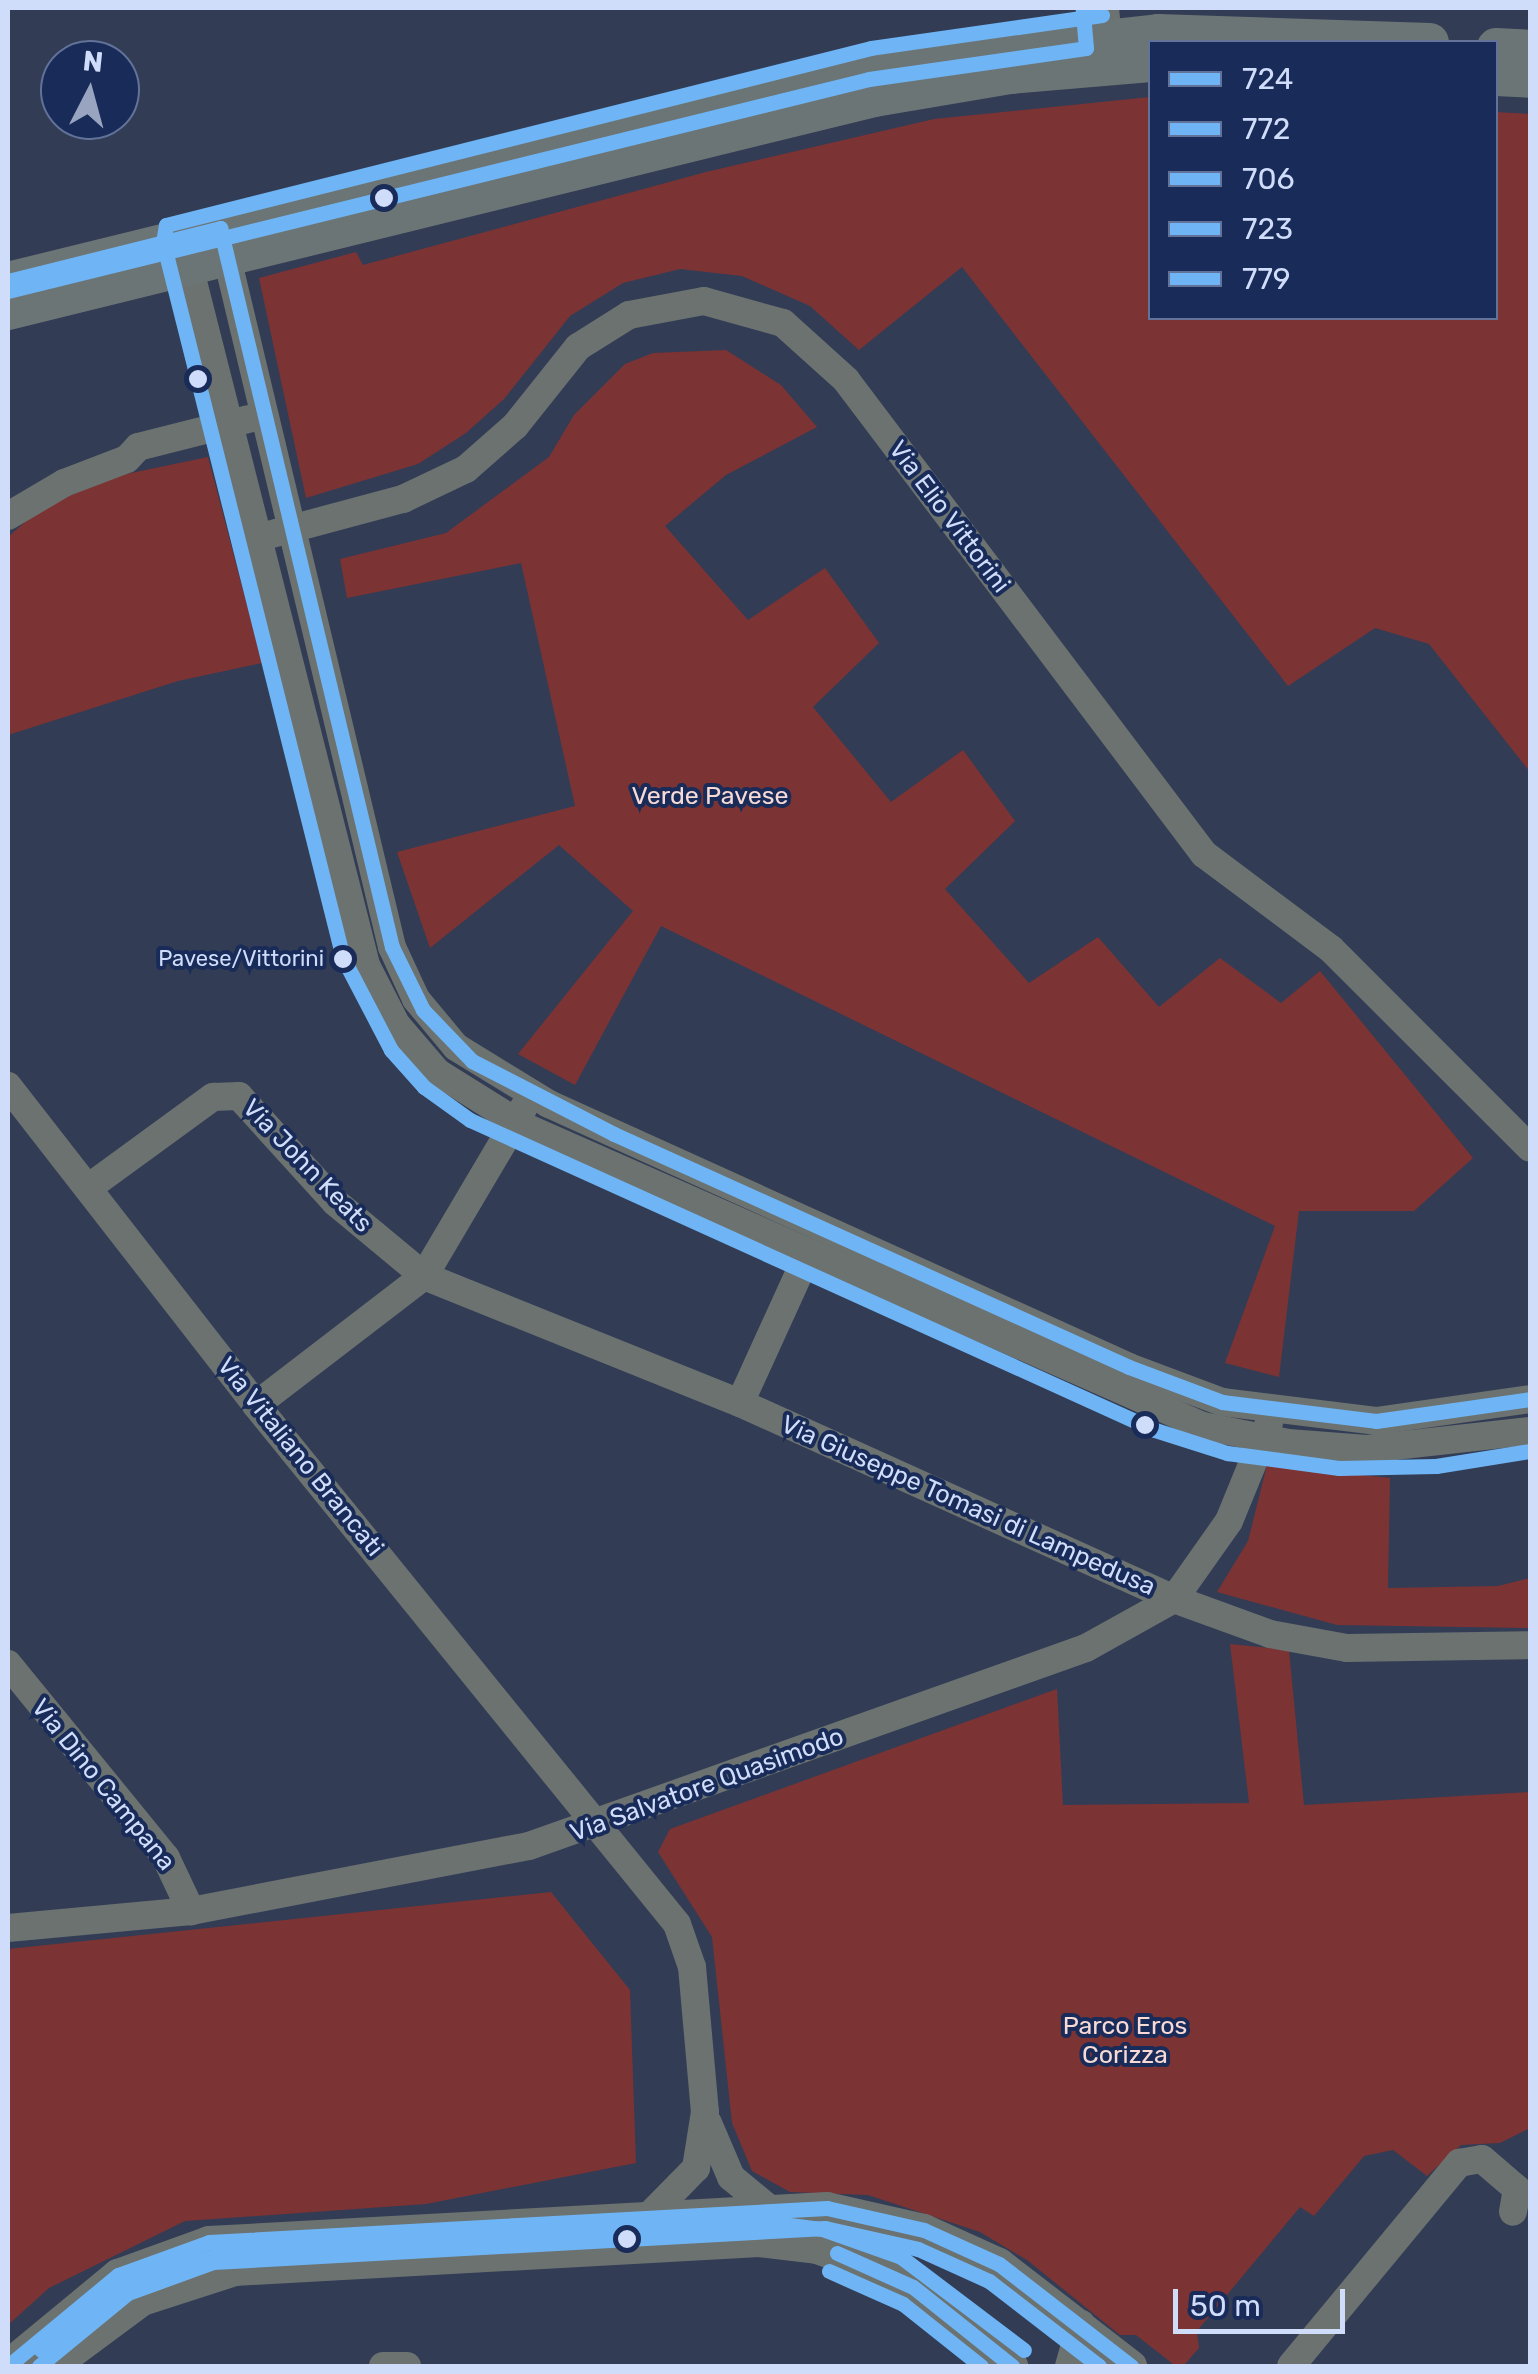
<!DOCTYPE html>
<style>
body{margin:0}
#map{position:relative;width:1538px;height:2374px;overflow:hidden;background:#323c55;font-family:Rubik,sans-serif}
div>[style]{position:absolute}
.green>*{inset:0;background:#7c3334}
.minor>*{height:28px;margin:-14px;padding:0 14px;transform-origin:14px;border-radius:14px;background:#6b7270}
.tertiary>*{height:32px;margin:-16px;padding:0 16px;transform-origin:16px;border-radius:16px;background:#6b7270}
.secondary>*{height:38px;margin:-19px;padding:0 19px;transform-origin:19px;border-radius:19px;background:#6c7575}
.bus-1>*{height:15px;margin:-7.5px;padding:0 7.5px;transform-origin:7.5px;border-radius:7.5px;background:#6fb5f5}
.bus-2>*{height:15px;margin:-7.5px;padding:0 7.5px;transform-origin:7.5px;border-radius:7.5px;background:#6fb5f5}
.bus-3>*{height:15px;margin:-7.5px;padding:0 7.5px;transform-origin:7.5px;border-radius:7.5px;background:#6fb5f5}
.bus-4>*{height:15px;margin:-7.5px;padding:0 7.5px;transform-origin:7.5px;border-radius:7.5px;background:#6fb5f5}
.bus-5>*{height:15px;margin:-7.5px;padding:0 7.5px;transform-origin:7.5px;border-radius:7.5px;background:#6fb5f5}
.dots>*{width:28px;height:28px;translate:-50% -50%;box-sizing:border-box;border:5px solid #192b58;border-radius:50%}
span{translate:-50% -50%;white-space:nowrap;text-align:center;line-height:1.15;-webkit-text-stroke:8px #192b58;paint-order:stroke}
.bus-label{font-size:22px;color:#d0ddfa}
.right{translate:-100% -50%;text-align:right}
.street-label{font-size:25px;color:#d0ddfa}
.park-label{font-size:25px;color:#f7dad6}
.frame{position:absolute;inset:0;border:10px solid #d0ddfa;pointer-events:none}
.legend{position:absolute;left:1148px;top:40px;width:350px;height:280px;box-sizing:border-box;background:#192b58;border:2px solid #627299;margin:0;padding:12px 18px;list-style:none;font-size:30px;color:#d0ddfa}
.legend li{display:flex;align-items:center;gap:20px;height:50px}
.legend b{width:50px;border:2px solid #627299}
.north{position:absolute;left:40px;top:40px;width:100px;height:100px;box-sizing:border-box;background:#192b58;border:2px solid #627299;border-radius:50%;rotate:6deg;font-size:28px;font-weight:700;line-height:40px;text-align:center;color:#d0ddfa}
.north::after{content:'';display:block;margin:auto;width:35px;height:45px;background:#99a5c0;clip-path:polygon(50% 0,100% 100%,50% 72%,0 100%)}
.scale{position:absolute;left:1173px;top:2289px;width:172px;height:45px;box-sizing:border-box;border:5px solid #d0ddfa;border-top:0;padding-left:12px;font-size:30px;line-height:35px;white-space:nowrap;color:#d0ddfa;-webkit-text-stroke:8px #192b58;paint-order:stroke}
</style>
<div id="map">
<div class="green">
<i style="clip-path:polygon(1150px 97px,1150px 318px,1496px 318px,1496px 112px,1530px 114px,1530px 772px,1429px 644px,1375px 628px,1288px 686px,962px 267px,859px 350px,810px 306px,742px 276px,680px 269px,623px 283px,570px 316px,504px 399px,466px 433px,418px 464px,306px 498px,259px 278px,356px 252px,363px 265px,706px 172px,934px 119px)"></i>
<i style="clip-path:polygon(726px 350px,781px 385px,817px 427px,726px 475px,665px 526px,748px 620px,825px 568px,879px 643px,813px 707px,891px 802px,963px 750px,1015px 821px,945px 889px,1029px 983px,1098px 937px,1159px 1007px,1220px 958px,1281px 1003px,1320px 971px,1473px 1158px,1414px 1211px,1299px 1211px,1279px 1377px,1225px 1363px,1275px 1226px,661px 926px,575px 1085px,518px 1054px,633px 911px,559px 845px,430px 948px,397px 852px,575px 806px,521px 563px,347px 598px,340px 559px,446px 533px,549px 457px,574px 415px,625px 364px,653px 353px)"></i>
<i style="clip-path:polygon(208px 457px,262px 663px,178px 681px,8px 735px,8px 537px,40px 509px,112px 477px)"></i>
<i style="clip-path:polygon(1267px 1465px,1390px 1478px,1388px 1588px,1498px 1586px,1530px 1578px,1530px 1628px,1337px 1625px,1217px 1592px,1248px 1541px)"></i>
<i style="clip-path:polygon(1230px 1644px,1289px 1650px,1304px 1805px,1530px 1792px,1530px 2128px,1500px 2143px,1461px 2145px,1427px 2176px,1393px 2150px,1364px 2156px,1314px 2216px,1300px 2207px,1197px 2331px,1199px 2348px,1185px 2364px,1173px 2364px,1136px 2335px,1120px 2335px,1027px 2260px,980px 2232px,868px 2195px,790px 2192px,752px 2171px,732px 2123px,712px 1937px,658px 1852px,670px 1829px,1057px 1689px,1063px 1805px,1249px 1803px)"></i>
<i style="clip-path:polygon(551px 1892px,630px 1990px,636px 2163px,426px 2204px,185px 2221px,49px 2288px,8px 2325px,8px 1949px)"></i>
</div>
<div class="minor">
<i style="left:223px;top:241px;width:726px;rotate:76.54deg"></i>
<i style="left:392px;top:947px;width:57px;rotate:65.2deg"></i>
<i style="left:416px;top:999px;width:62px;rotate:50.2deg"></i>
<i style="left:456px;top:1047px;width:109px;rotate:31.5deg"></i>
<i style="left:549px;top:1104px;width:637px;rotate:24.39deg"></i>
<i style="left:1129px;top:1367px;width:99px;rotate:20.6deg"></i>
<i style="left:1222px;top:1402px;width:155px;rotate:7deg"></i>
<i style="left:1376px;top:1421px;width:156px;rotate:-8.1deg"></i>
<i style="left:185px;top:250px;width:738px;rotate:75.79deg"></i>
<i style="left:366px;top:965px;width:66px;rotate:63deg"></i>
<i style="left:396px;top:1024px;width:63px;rotate:49.5deg"></i>
<i style="left:437px;top:1072px;width:102px;rotate:32.1deg"></i>
<i style="left:523px;top:1126px;width:743px;rotate:23.81deg"></i>
<i style="left:1203px;top:1426px;width:87px;rotate:11.3deg"></i>
<i style="left:1288px;top:1443px;width:79px;rotate:4.3deg"></i>
<i style="left:1367px;top:1449px;width:164px;rotate:-6.3deg"></i>
<i style="left:8px;top:516px;width:65px;rotate:-30.5deg"></i>
<i style="left:64px;top:483px;width:67px;rotate:-20.9deg"></i>
<i style="left:127px;top:459px;width:16px;rotate:-47deg"></i>
<i style="left:138px;top:447px;width:114px;rotate:-14.2deg"></i>
<i style="left:272px;top:534px;width:136px;rotate:-15deg"></i>
<i style="left:403px;top:499px;width:70px;rotate:-25.5deg"></i>
<i style="left:466px;top:469px;width:65px;rotate:-41.3deg"></i>
<i style="left:515px;top:426px;width:101px;rotate:-51.4deg"></i>
<i style="left:578px;top:347px;width:60px;rotate:-32.1deg"></i>
<i style="left:629px;top:315px;width:76px;rotate:-10.6deg"></i>
<i style="left:704px;top:301px;width:82px;rotate:15.6deg"></i>
<i style="left:783px;top:323px;width:85px;rotate:42.1deg"></i>
<i style="left:846px;top:380px;width:594px;rotate:52.94deg"></i>
<i style="left:1204px;top:854px;width:159px;rotate:36.8deg"></i>
<i style="left:1331px;top:949px;width:281px;rotate:45deg"></i>
<i style="left:8px;top:1086px;width:404px;rotate:52.1deg"></i>
<i style="left:256px;top:1405px;width:668px;rotate:50.95deg"></i>
<i style="left:677px;top:1924px;width:46px;rotate:70.8deg"></i>
<i style="left:692px;top:1967px;width:146px;rotate:84.9deg"></i>
<i style="left:705px;top:2112px;width:57px;rotate:99.1deg"></i>
<i style="left:696px;top:2168px;width:67px;rotate:134.4deg"></i>
<i style="left:88px;top:1188px;width:155px;rotate:-36.1deg"></i>
<i style="left:213px;top:1097px;width:26px;rotate:-2deg"></i>
<i style="left:239px;top:1096px;width:143px;rotate:47.8deg"></i>
<i style="left:335px;top:1202px;width:116px;rotate:39.7deg"></i>
<i style="left:424px;top:1276px;width:341px;rotate:21.9deg"></i>
<i style="left:740px;top:1403px;width:476px;rotate:24.3deg"></i>
<i style="left:1174px;top:1599px;width:102px;rotate:20deg"></i>
<i style="left:1270px;top:1634px;width:78px;rotate:10.3deg"></i>
<i style="left:1347px;top:1648px;width:183px;rotate:-0.9deg"></i>
<i style="left:740px;top:1403px;width:164px;rotate:-65.5deg"></i>
<i style="left:256px;top:1405px;width:212px;rotate:-37.5deg"></i>
<i style="left:424px;top:1276px;width:196px;rotate:-59.4deg"></i>
<i style="left:8px;top:1664px;width:250px;rotate:50.8deg"></i>
<i style="left:166px;top:1858px;width:59px;rotate:64.7deg"></i>
<i style="left:8px;top:1928px;width:184px;rotate:-5.3deg"></i>
<i style="left:191px;top:1911px;width:344px;rotate:-10.9deg"></i>
<i style="left:529px;top:1846px;width:591px;rotate:-19.57deg"></i>
<i style="left:1086px;top:1648px;width:101px;rotate:-29.1deg"></i>
<i style="left:1174px;top:1599px;width:95px;rotate:-54.8deg"></i>
<i style="left:1229px;top:1521px;width:106px;rotate:-67.8deg"></i>
<i style="left:708px;top:2123px;width:59px;rotate:66.9deg"></i>
<i style="left:731px;top:2177px;width:53px;rotate:39.7deg"></i>
<i style="left:383px;top:2366px;width:24px"></i>
<i style="left:1069px;top:2366px;width:44px;rotate:-74.1deg"></i>
<i style="left:1291px;top:2366px;width:264px;rotate:-50.4deg"></i>
<i style="left:1459px;top:2163px;width:23px;rotate:-10deg"></i>
<i style="left:1482px;top:2159px;width:46px;rotate:40.6deg"></i>
<i style="left:1517px;top:2189px;width:23px;rotate:100deg"></i>
</div>
<div class="tertiary">
<i style="left:1103px;top:8px;width:53px;rotate:84.6deg"></i>
<i style="left:8px;top:2366px;width:143px;rotate:-39.6deg"></i>
<i style="left:118px;top:2275px;width:97px;rotate:-19.9deg"></i>
<i style="left:209px;top:2242px;width:619px;rotate:-3.15deg"></i>
<i style="left:827px;top:2208px;width:99px;rotate:12.8deg"></i>
<i style="left:924px;top:2230px;width:82px;rotate:24.4deg"></i>
<i style="left:999px;top:2264px;width:167px;rotate:37.7deg"></i>
<i style="left:53px;top:2366px;width:111px;rotate:-36.6deg"></i>
<i style="left:142px;top:2300px;width:98px;rotate:-17.9deg"></i>
<i style="left:235px;top:2270px;width:525px;rotate:-3.17deg"></i>
<i style="left:759px;top:2241px;width:58px;rotate:6.9deg"></i>
<i style="left:817px;top:2248px;width:80px;rotate:19.8deg"></i>
<i style="left:892px;top:2275px;width:151px;rotate:37.2deg"></i>
</div>
<div class="secondary">
<i style="left:1496px;top:47px;width:34px;rotate:3deg"></i>
<i style="left:1496px;top:77px;width:34px;rotate:3deg"></i>
<i style="left:8px;top:281px;width:918px;rotate:-13.79deg"></i>
<i style="left:900px;top:62px;width:260px;rotate:-6.4deg"></i>
<i style="left:1158px;top:33px;width:272px;rotate:1.9deg"></i>
<i style="left:8px;top:311px;width:892px;rotate:-13.82deg"></i>
<i style="left:874px;top:98px;width:138px;rotate:-9.6deg"></i>
<i style="left:1010px;top:75px;width:141px;rotate:-4.9deg"></i>
</div>
<div class="bus-1">
<i style="left:8px;top:281px;width:219px;rotate:-14deg"></i>
<i style="left:220px;top:228px;width:739px;rotate:76.55deg"></i>
<i style="left:392px;top:947px;width:70px;rotate:63.8deg"></i>
<i style="left:423px;top:1010px;width:71px;rotate:46.1deg"></i>
<i style="left:472px;top:1061px;width:160px;rotate:27.2deg"></i>
<i style="left:614px;top:1134px;width:565px;rotate:24.34deg"></i>
<i style="left:1129px;top:1367px;width:99px;rotate:20.6deg"></i>
<i style="left:1222px;top:1402px;width:155px;rotate:7deg"></i>
<i style="left:1376px;top:1421px;width:156px;rotate:-8.1deg"></i>
<i style="left:837px;top:2253px;width:83px;rotate:24.1deg"></i>
<i style="left:913px;top:2287px;width:127px;rotate:38.6deg"></i>
<i style="left:8px;top:2366px;width:143px;rotate:-39.6deg"></i>
<i style="left:118px;top:2275px;width:97px;rotate:-19.9deg"></i>
<i style="left:209px;top:2242px;width:619px;rotate:-3.15deg"></i>
<i style="left:827px;top:2208px;width:99px;rotate:12.8deg"></i>
<i style="left:924px;top:2230px;width:82px;rotate:24.4deg"></i>
<i style="left:999px;top:2264px;width:167px;rotate:37.7deg"></i>
</div>
<div class="bus-2">
<i style="left:1102px;top:15px;width:233px;rotate:171.9deg"></i>
<i style="left:871px;top:48px;width:727px;rotate:165.91deg"></i>
<i style="left:166px;top:225px;width:17px;rotate:100deg"></i>
<i style="left:163px;top:242px;width:738px;rotate:75.89deg"></i>
<i style="left:343px;top:958px;width:104px;rotate:62.4deg"></i>
<i style="left:391px;top:1050px;width:50px;rotate:48.3deg"></i>
<i style="left:424px;top:1087px;width:57px;rotate:35.7deg"></i>
<i style="left:470px;top:1120px;width:752px;rotate:24.35deg"></i>
<i style="left:1155px;top:1430px;width:76px;rotate:17.7deg"></i>
<i style="left:1227px;top:1453px;width:113px;rotate:7.6deg"></i>
<i style="left:1339px;top:1468px;width:97px;rotate:-1.2deg"></i>
<i style="left:1436px;top:1466px;width:95px;rotate:-9.1deg"></i>
</div>
<div class="bus-3">
<i style="left:8px;top:291px;width:887px;rotate:-13.83deg"></i>
<i style="left:869px;top:79px;width:219px;rotate:-8.1deg"></i>
<i style="left:1086px;top:48px;width:38px;rotate:-95deg"></i>
</div>
<div class="bus-4">
<i style="left:829px;top:2271px;width:81px;rotate:24deg"></i>
<i style="left:903px;top:2304px;width:100px;rotate:38.5deg"></i>
<i style="left:39px;top:2366px;width:115px;rotate:-39.4deg"></i>
<i style="left:128px;top:2293px;width:90px;rotate:-20deg"></i>
<i style="left:213px;top:2262px;width:613px;rotate:-3.18deg"></i>
<i style="left:825px;top:2228px;width:95px;rotate:12.7deg"></i>
<i style="left:918px;top:2249px;width:78px;rotate:24.3deg"></i>
<i style="left:989px;top:2281px;width:139px;rotate:37.7deg"></i>
</div>
<div class="bus-5">
<i style="left:41px;top:2350px;width:113px;rotate:-36.4deg"></i>
<i style="left:132px;top:2283px;width:105px;rotate:-18.3deg"></i>
<i style="left:232px;top:2250px;width:529px;rotate:-3.14deg"></i>
<i style="left:760px;top:2221px;width:63px;rotate:7.4deg"></i>
<i style="left:822px;top:2229px;width:84px;rotate:19.5deg"></i>
<i style="left:901px;top:2257px;width:154px;rotate:37.1deg"></i>
</div>
<div class="dots">
<i style="left:384px;top:198px;background:#d0ddfa"></i>
<i style="left:198px;top:379px;background:#d0ddfa"></i>
<i style="left:343px;top:959px;background:#d0ddfa"></i>
<i style="left:1145px;top:1425px;background:#d0ddfa"></i>
<i style="left:627px;top:2239px;background:#d0ddfa"></i>
</div>
<div class="bus-label">
<span class="right" style="left:324px;top:959px">Pavese/Vittorini</span>
</div>
<div class="street-label">
<span style="left:949px;top:517px;rotate:53deg">Via Elio Vittorini</span>
<span style="left:307px;top:1166px;rotate:46deg">Via John Keats</span>
<span style="left:300px;top:1457px;rotate:51deg">Via Vitaliano Brancati</span>
<span style="left:968px;top:1506px;rotate:24deg">Via Giuseppe Tomasi di Lampedusa</span>
<span style="left:103px;top:1785px;rotate:51deg">Via Dino Campana</span>
<span style="left:707px;top:1785px;rotate:-20deg">Via Salvatore Quasimodo</span>
</div>
<div class="park-label">
<span style="left:710px;top:796px">Verde Pavese</span>
<span style="left:1125px;top:2041px">Parco Eros<br>Corizza</span>
</div>
<div class="frame"></div>
<ul class="legend">
<li><b style="height:12px;background:#6fb5f5"></b>724</li>
<li><b style="height:12px;background:#6fb5f5"></b>772</li>
<li><b style="height:12px;background:#6fb5f5"></b>706</li>
<li><b style="height:12px;background:#6fb5f5"></b>723</li>
<li><b style="height:12px;background:#6fb5f5"></b>779</li>
</ul>
<div class="north">N</div>
<div class="scale">50 m</div>
</div>
